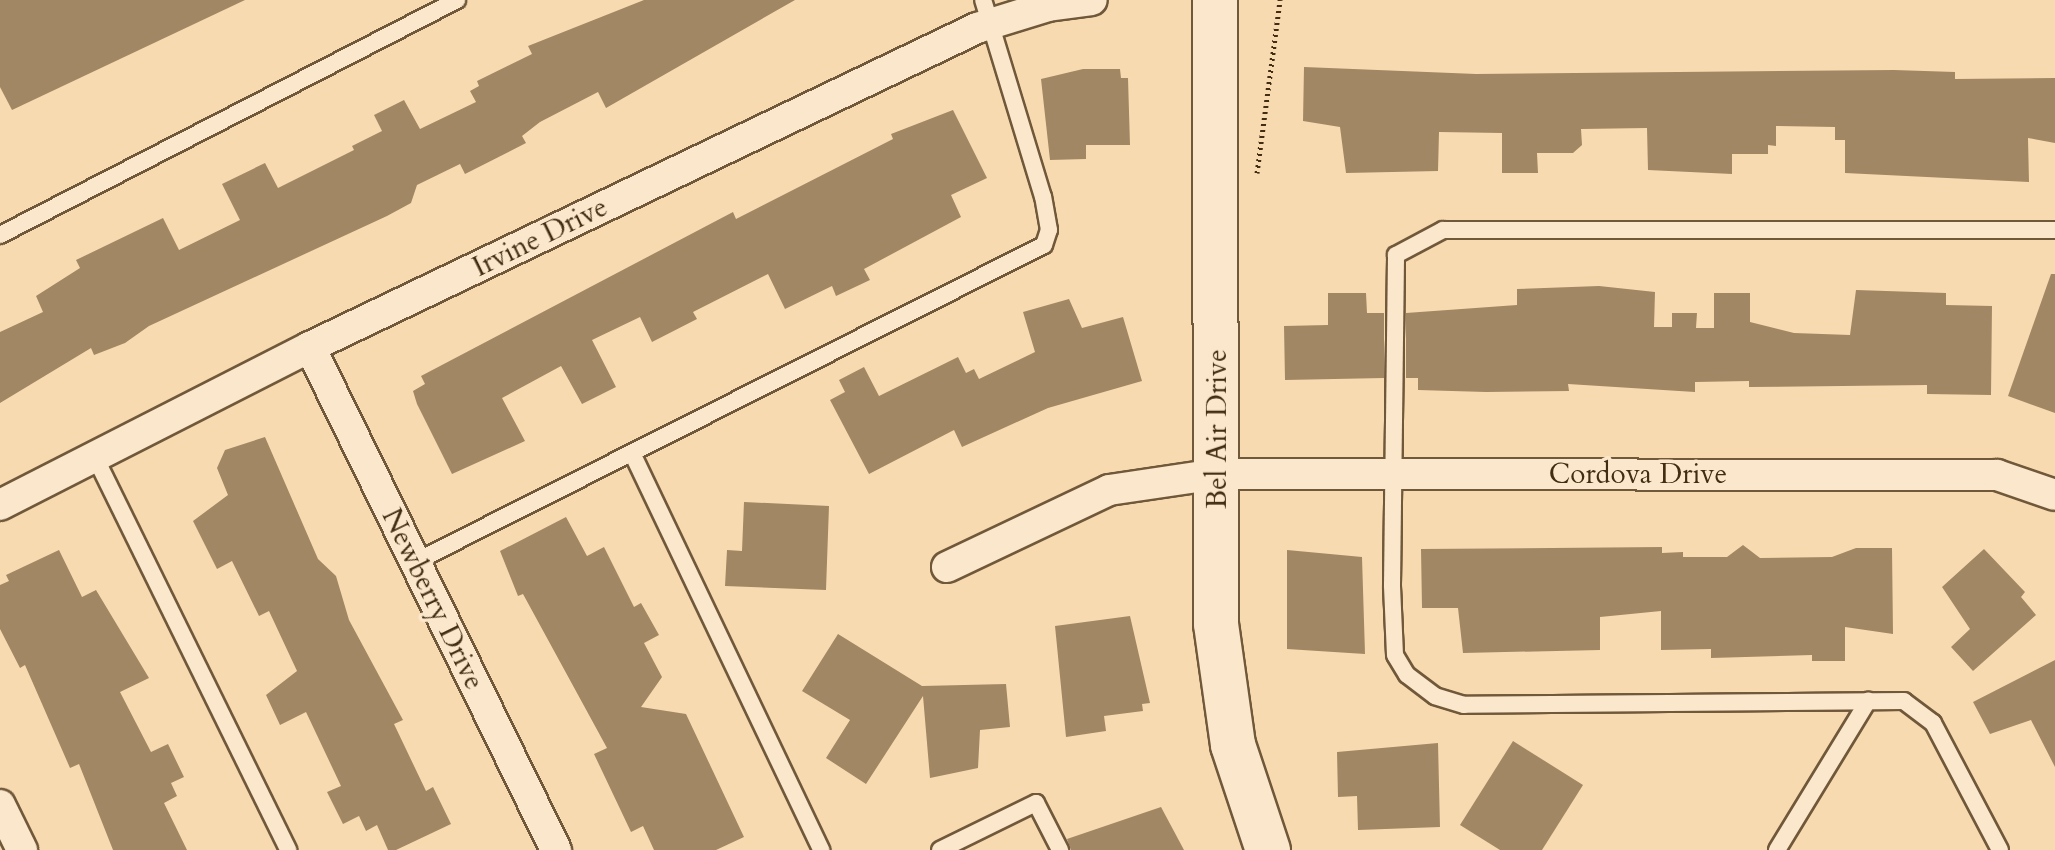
<!DOCTYPE html>
<style>
body{margin:0}
#map{position:relative;width:2055px;height:850px;overflow:hidden;background:#f8dab0;font-family:Cardo,serif}
div>[style]{position:absolute}
.building>*{inset:0;background:#a18764}
.path>*{height:5px;margin-top:-2.5px;transform-origin:0;background:repeating-linear-gradient(90deg,#432d12 0 2px,transparent 0 6px)}
.roads{filter:drop-shadow(2px 0 #70583a) drop-shadow(-2px 0 #70583a) drop-shadow(0 2px #70583a) drop-shadow(0 -2px #70583a)}
.lane>*{height:16px;margin:-8px;padding:0 8px;transform-origin:8px;border-radius:8px;background:#fae7cc}
.street>*{height:30px;margin:-15px;padding:0 15px;transform-origin:15px;border-radius:15px;background:#fae7cc}
.secondary>*{height:44px;margin:-22px;padding:0 22px;transform-origin:22px;border-radius:22px;background:#fae7cc}
span{translate:-50% -50%;white-space:nowrap;text-align:center;line-height:1.15;-webkit-text-stroke:7px #fae7cc;paint-order:stroke}
.street-label{font-size:28px;color:#432d12}
</style>
<div id="map">
<div class="building">
<i style="clip-path:polygon(0 0,245px 0,12px 110px,0 87px)"></i>
<i style="clip-path:polygon(644px 0,795px 0,606px 108px,598px 92px,540px 122px,522px 136px,526px 143px,465px 174px,460px 164px,417px 185px,411px 203px,387px 216px,149px 326px,125px 343px,94px 355px,91px 348px,0 403px,0 332px,43px 312px,36px 296px,80px 268px,76px 260px,163px 218px,179px 250px,240px 220px,222px 184px,265px 163px,278px 188px,354px 150px,352px 146px,382px 131px,374px 115px,404px 100px,420px 129px,476px 102px,470px 91px,479px 86px,477px 81px,532px 54px,528px 46px)"></i>
<i style="clip-path:polygon(1304px 67px,1476px 74px,1894px 70px,1955px 72px,1955px 79px,2055px 78px,2055px 143px,2028px 138px,2029px 182px,1845px 173px,1845px 140px,1835px 140px,1835px 127px,1776px 126px,1776px 146px,1768px 145px,1768px 154px,1732px 154px,1732px 174px,1648px 170px,1647px 128px,1581px 129px,1582px 145px,1573px 153px,1537px 153px,1538px 173px,1502px 173px,1502px 133px,1439px 132px,1438px 171px,1346px 173px,1340px 127px,1303px 121px)"></i>
<i style="clip-path:polygon(1083px 69px,1120px 69px,1121px 78px,1128px 78px,1130px 145px,1086px 145px,1086px 159px,1050px 160px,1041px 79px)"></i>
<i style="clip-path:polygon(953px 110px,987px 178px,951px 195px,961px 217px,864px 269px,870px 280px,836px 296px,832px 286px,785px 309px,768px 274px,693px 312px,697px 319px,652px 342px,640px 317px,592px 340px,616px 387px,582px 404px,561px 366px,502px 398px,525px 441px,452px 474px,417px 404px,413px 391px,425px 384px,421px 376px,733px 212px,736px 219px,893px 139px,891px 134px)"></i>
<i style="clip-path:polygon(2051px 274px,2055px 274px,2055px 413px,2008px 396px)"></i>
<i style="clip-path:polygon(1599px 286px,1655px 292px,1654px 327px,1672px 327px,1672px 313px,1697px 313px,1696px 328px,1714px 328px,1714px 293px,1750px 293px,1750px 322px,1794px 333px,1850px 335px,1856px 290px,1946px 293px,1946px 305px,1992px 306px,1991px 395px,1927px 394px,1927px 385px,1749px 387px,1749px 381px,1695px 382px,1695px 392px,1568px 384px,1569px 391px,1486px 392px,1418px 390px,1418px 378px,1406px 378px,1406px 313px,1517px 305px,1517px 289px)"></i>
<i style="clip-path:polygon(1328px 293px,1366px 293px,1367px 313px,1384px 313px,1384px 378px,1285px 380px,1284px 326px,1328px 325px)"></i>
<i style="clip-path:polygon(1069px 299px,1082px 328px,1123px 317px,1142px 381px,1048px 408px,962px 447px,954px 430px,869px 474px,830px 400px,845px 392px,839px 380px,864px 367px,879px 396px,958px 357px,966px 373px,974px 369px,979px 379px,1035px 352px,1023px 312px)"></i>
<i style="clip-path:polygon(265px 437px,318px 559px,336px 576px,349px 620px,403px 720px,394px 724px,426px 791px,433px 787px,451px 824px,396px 850px,388px 850px,377px 825px,366px 831px,359px 816px,343px 824px,327px 792px,341px 786px,306px 712px,280px 725px,266px 695px,297px 671px,269px 611px,259px 616px,232px 561px,217px 569px,193px 521px,228px 495px,217px 468px,225px 450px)"></i>
<i style="clip-path:polygon(744px 502px,829px 506px,826px 590px,725px 586px,727px 550px,742px 551px)"></i>
<i style="clip-path:polygon(566px 517px,587px 556px,604px 547px,634px 607px,641px 603px,659px 635px,644px 643px,662px 677px,641px 707px,686px 714px,744px 837px,716px 850px,654px 850px,643px 826px,631px 832px,594px 754px,607px 748px,523px 594px,518px 596px,500px 551px)"></i>
<i style="clip-path:polygon(1743px 545px,1760px 558px,1832px 557px,1856px 548px,1892px 548px,1893px 634px,1845px 627px,1845px 661px,1812px 661px,1812px 655px,1711px 658px,1711px 649px,1661px 650px,1661px 611px,1600px 617px,1600px 650px,1463px 653px,1458px 608px,1422px 608px,1421px 549px,1662px 547px,1662px 553px,1683px 552px,1683px 557px,1727px 557px)"></i>
<i style="clip-path:polygon(1984px 549px,2025px 592px,2021px 597px,2036px 615px,1973px 671px,1951px 647px,1970px 629px,1942px 587px)"></i>
<i style="clip-path:polygon(59px 550px,82px 597px,96px 590px,149px 678px,120px 692px,151px 752px,168px 744px,184px 777px,171px 783px,177px 796px,164px 803px,187px 850px,113px 850px,79px 764px,70px 768px,25px 665px,20px 668px,0 629px,0 585px,9px 581px,6px 575px)"></i>
<i style="clip-path:polygon(1287px 550px,1362px 557px,1365px 654px,1287px 649px)"></i>
<i style="clip-path:polygon(1130px 616px,1150px 703px,1142px 704px,1143px 711px,1104px 716px,1106px 731px,1066px 737px,1055px 626px)"></i>
<i style="clip-path:polygon(838px 634px,922px 686px,1006px 684px,1010px 727px,980px 730px,978px 768px,930px 778px,923px 696px,866px 784px,826px 758px,850px 720px,802px 691px)"></i>
<i style="clip-path:polygon(2055px 660px,2055px 767px,2031px 720px,1990px 734px,1973px 702px)"></i>
<i style="clip-path:polygon(1513px 741px,1583px 785px,1542px 850px,1500px 850px,1460px 825px)"></i>
<i style="clip-path:polygon(1438px 743px,1440px 827px,1358px 830px,1357px 796px,1338px 797px,1337px 752px)"></i>
<i style="clip-path:polygon(1161px 807px,1184px 850px,1071px 850px,1067px 839px)"></i>
</div>
<div class="path">
<i style="left:1257px;top:173px;width:175px;rotate:-82.4deg"></i>
</div>
<div class="roads">
<div class="lane">
<i style="left:0;top:235px;width:514px;rotate:-27.21deg"></i>
<i style="left:632px;top:453px;width:440px;rotate:64.5deg"></i>
<i style="left:95px;top:457px;width:438px;rotate:63.8deg"></i>
<i style="left:415px;top:562px;width:704px;rotate:-26.75deg"></i>
<i style="left:1044px;top:245px;width:16px;rotate:-72deg"></i>
<i style="left:1049px;top:230px;width:34px;rotate:-100deg"></i>
<i style="left:1043px;top:197px;width:206px;rotate:-106.9deg"></i>
<i style="left:940px;top:850px;width:107px;rotate:-26.1deg"></i>
<i style="left:1036px;top:803px;width:53px;rotate:62.9deg"></i>
<i style="left:1777px;top:850px;width:175px;rotate:-58.6deg"></i>
<i style="left:2000px;top:850px;width:144px;rotate:-117.8deg"></i>
<i style="left:1933px;top:723px;width:36px;rotate:-143deg"></i>
<i style="left:1904px;top:701px;width:440px;rotate:179.5deg"></i>
<i style="left:1464px;top:705px;width:30px;rotate:-163deg"></i>
<i style="left:1435px;top:696px;width:35px;rotate:-143deg"></i>
<i style="left:1407px;top:675px;width:23px;rotate:-121deg"></i>
<i style="left:1395px;top:655px;width:70px;rotate:-92.5deg"></i>
<i style="left:1392px;top:585px;width:330px;rotate:-89.3deg"></i>
<i style="left:1396px;top:255px;width:53px;rotate:-28deg"></i>
<i style="left:1443px;top:230px;width:612px"></i>
</div>
<div class="street">
<i style="left:310px;top:347px;width:560px;rotate:63.94deg"></i>
<i style="left:0;top:505px;width:348px;rotate:-27deg"></i>
<i style="left:310px;top:347px;width:739px;rotate:-25.56deg"></i>
<i style="left:977px;top:28px;width:74px;rotate:-17.2deg"></i>
<i style="left:1048px;top:6px;width:44px;rotate:-7.8deg"></i>
<i style="left:947px;top:567px;width:179px;rotate:-25.4deg"></i>
<i style="left:1109px;top:490px;width:110px;rotate:-8.4deg"></i>
<i style="left:1218px;top:474px;width:779px;rotate:0.07deg"></i>
<i style="left:1997px;top:475px;width:61px;rotate:19deg"></i>
<i style="left:0;top:805px;width:50px;rotate:63.9deg"></i>
</div>
<div class="secondary">
<i style="left:1215px;top:0;width:624px;rotate:89.91deg"></i>
<i style="left:1216px;top:624px;width:122px;rotate:82deg"></i>
<i style="left:1233px;top:745px;width:111px;rotate:71.6deg"></i>
</div>
</div>
<div class="street-label">
<span style="left:540px;top:237px;rotate:-26deg">Irvine Drive</span>
<span style="left:1217px;top:429px;rotate:-90deg">Bel Air Drive</span>
<span style="left:1638px;top:474px">Cordova Drive</span>
<span style="left:433px;top:599px;rotate:64deg">Newberry Drive</span>
</div>
</div>
